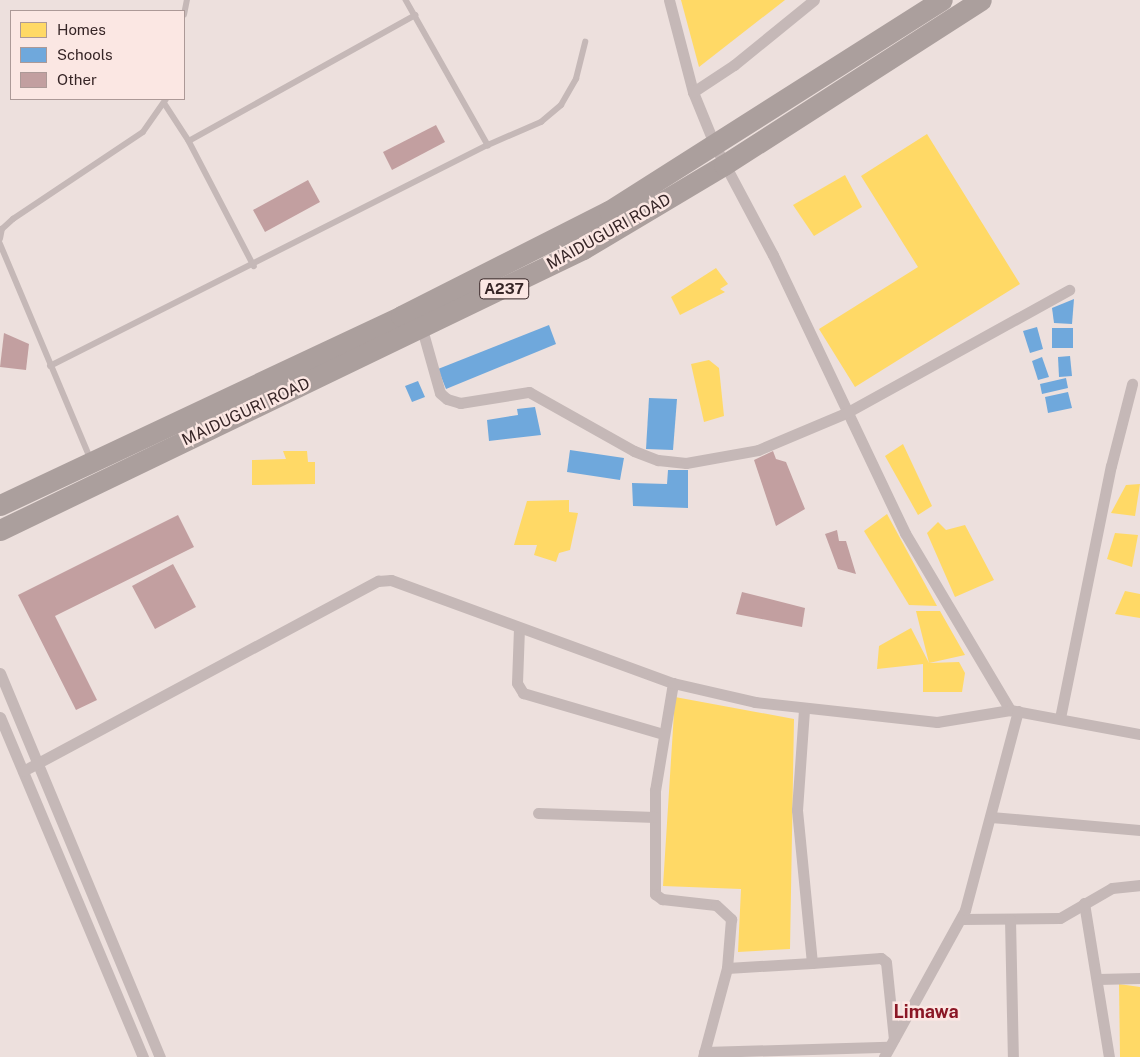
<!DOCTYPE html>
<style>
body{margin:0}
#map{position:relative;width:1140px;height:1057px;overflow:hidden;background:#ede0dd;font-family:"Public Sans",sans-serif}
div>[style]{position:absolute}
.homes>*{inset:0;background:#ffd966}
.schools>*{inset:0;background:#6fa8dc}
.building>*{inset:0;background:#c29fa0}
.lane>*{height:5.5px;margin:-2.75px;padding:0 2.75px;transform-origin:2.75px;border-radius:2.75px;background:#c5b8b7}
.street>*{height:11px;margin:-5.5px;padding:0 5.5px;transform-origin:5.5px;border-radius:5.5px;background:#c5b8b7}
.highway>*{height:21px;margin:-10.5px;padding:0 10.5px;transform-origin:10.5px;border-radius:10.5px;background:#ab9f9d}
span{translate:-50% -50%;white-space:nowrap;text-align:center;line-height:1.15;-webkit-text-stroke:5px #fbe7e3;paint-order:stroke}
.shield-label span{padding:1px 4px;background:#fbe7e3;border:1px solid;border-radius:4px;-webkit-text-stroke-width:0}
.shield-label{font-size:15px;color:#362526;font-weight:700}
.street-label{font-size:16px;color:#362526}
.neighbourhood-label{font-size:18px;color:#8b1725;font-weight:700}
.legend{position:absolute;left:10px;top:10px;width:175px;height:90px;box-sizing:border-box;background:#fbe7e3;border:1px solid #ac9997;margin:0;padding:6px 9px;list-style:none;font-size:15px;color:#362526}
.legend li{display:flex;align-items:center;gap:10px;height:25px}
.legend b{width:25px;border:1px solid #ac9997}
</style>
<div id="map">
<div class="homes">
<i style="clip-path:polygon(681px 0,785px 0,699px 67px)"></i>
<i style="clip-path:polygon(927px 134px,1020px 284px,855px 387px,819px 329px,918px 267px,861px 176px)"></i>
<i style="clip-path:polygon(845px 175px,862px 207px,814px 236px,793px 205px)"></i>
<i style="clip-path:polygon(716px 268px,728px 284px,720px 289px,725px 292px,680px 315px,671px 297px)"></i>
<i style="clip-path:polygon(709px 360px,719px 368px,724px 416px,704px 422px,691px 364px)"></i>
<i style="clip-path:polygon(903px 444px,932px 506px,918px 515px,885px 456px)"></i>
<i style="clip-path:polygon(283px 451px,307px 451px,308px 462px,315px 462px,315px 484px,252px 485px,252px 460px,286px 459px)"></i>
<i style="clip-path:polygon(1140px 484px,1135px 516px,1111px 513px,1126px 485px)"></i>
<i style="clip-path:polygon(569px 500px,569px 512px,578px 513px,570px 550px,559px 553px,556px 562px,534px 555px,537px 545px,514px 545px,527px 501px)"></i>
<i style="clip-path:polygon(887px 514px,937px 606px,909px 605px,864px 531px)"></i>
<i style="clip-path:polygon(938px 522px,946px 530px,965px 525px,994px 580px,955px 597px,927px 533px)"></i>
<i style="clip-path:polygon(1115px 533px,1138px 535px,1132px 567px,1107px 559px)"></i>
<i style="clip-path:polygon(1125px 591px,1140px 594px,1140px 618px,1115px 614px)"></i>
<i style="clip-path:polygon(916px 611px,940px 611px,965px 655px,929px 663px,959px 662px,965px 673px,962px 692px,923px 692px,923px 664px,877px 669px,879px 646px,911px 628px,929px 663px)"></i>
<i style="clip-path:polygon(675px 697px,794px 719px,790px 949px,738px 952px,741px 889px,663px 886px)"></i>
<i style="clip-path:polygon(1119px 984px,1140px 987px,1140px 1057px,1120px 1057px)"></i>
</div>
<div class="schools">
<i style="clip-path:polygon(1074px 299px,1072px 324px,1054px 323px,1052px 308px)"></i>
<i style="clip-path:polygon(549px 325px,556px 344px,446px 389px,438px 369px)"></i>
<i style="clip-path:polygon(1037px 327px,1043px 349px,1030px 353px,1023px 331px)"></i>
<i style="clip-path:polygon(1052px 328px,1073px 328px,1073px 348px,1052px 348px)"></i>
<i style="clip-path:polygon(1070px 356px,1072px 376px,1059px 377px,1058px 357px)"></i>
<i style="clip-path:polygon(1042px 357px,1049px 377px,1038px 380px,1032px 361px)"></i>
<i style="clip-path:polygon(1066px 378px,1068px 388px,1042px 394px,1040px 384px)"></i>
<i style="clip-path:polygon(418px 381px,425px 397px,412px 402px,405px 386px)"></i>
<i style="clip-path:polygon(1068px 392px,1072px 408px,1048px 413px,1045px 397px)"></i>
<i style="clip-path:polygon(649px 398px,677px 399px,673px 450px,646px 449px)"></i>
<i style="clip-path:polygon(535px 407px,541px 435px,489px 441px,487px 420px,518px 415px,517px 409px)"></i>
<i style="clip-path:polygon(570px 450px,624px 458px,620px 480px,567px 472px)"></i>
<i style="clip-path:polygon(668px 470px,688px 470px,688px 508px,633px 506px,632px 483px,667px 484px)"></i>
</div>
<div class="building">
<i style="clip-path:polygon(436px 125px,445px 142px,392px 170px,383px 152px)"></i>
<i style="clip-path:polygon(308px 180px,320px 202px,265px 232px,253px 210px)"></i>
<i style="clip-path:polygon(4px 333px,29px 344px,26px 370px,0 367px)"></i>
<i style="clip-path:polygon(773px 451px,776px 459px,786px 462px,805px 509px,776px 526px,754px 460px)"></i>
<i style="clip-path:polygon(178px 515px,194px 547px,55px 616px,97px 700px,76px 710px,18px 595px)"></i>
<i style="clip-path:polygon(837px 530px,839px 541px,846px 541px,856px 574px,838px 569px,825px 534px)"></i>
<i style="clip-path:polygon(173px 564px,196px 607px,155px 629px,132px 586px)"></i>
<i style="clip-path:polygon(742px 592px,805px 608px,802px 627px,736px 614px)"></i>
</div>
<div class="lane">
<i style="left:406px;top:0;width:167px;rotate:60.5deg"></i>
<i style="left:184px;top:15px;width:15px;rotate:-79deg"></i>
<i style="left:165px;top:104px;width:44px;rotate:57deg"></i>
<i style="left:189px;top:141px;width:141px;rotate:62.5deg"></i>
<i style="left:189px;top:141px;width:259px;rotate:-29.1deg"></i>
<i style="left:0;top:239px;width:10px;rotate:-79deg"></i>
<i style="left:2px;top:229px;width:15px;rotate:-42deg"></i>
<i style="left:13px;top:219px;width:156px;rotate:-33.8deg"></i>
<i style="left:143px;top:132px;width:40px;rotate:-55.1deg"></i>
<i style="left:0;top:243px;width:234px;rotate:67.2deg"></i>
<i style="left:50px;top:366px;width:491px;rotate:-26.8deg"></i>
<i style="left:488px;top:145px;width:58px;rotate:-23.5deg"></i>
<i style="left:541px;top:122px;width:26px;rotate:-40deg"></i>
<i style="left:561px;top:105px;width:30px;rotate:-60deg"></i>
<i style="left:576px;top:79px;width:38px;rotate:-76deg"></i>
</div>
<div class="street">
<i style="left:669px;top:0;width:95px;rotate:75.4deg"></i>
<i style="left:693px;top:92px;width:58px;rotate:67.8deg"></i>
<i style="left:715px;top:146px;width:123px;rotate:62deg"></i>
<i style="left:773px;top:255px;width:308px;rotate:64.6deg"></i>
<i style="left:905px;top:533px;width:206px;rotate:59.3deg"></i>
<i style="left:693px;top:92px;width:49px;rotate:-33.4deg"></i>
<i style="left:734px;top:65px;width:103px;rotate:-39.1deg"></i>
<i style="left:422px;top:329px;width:66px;rotate:74.3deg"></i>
<i style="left:440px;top:393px;width:9px;rotate:41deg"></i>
<i style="left:447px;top:399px;width:14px;rotate:17deg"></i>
<i style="left:460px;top:403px;width:70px;rotate:-9.1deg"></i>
<i style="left:529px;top:392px;width:120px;rotate:29.3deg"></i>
<i style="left:634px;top:451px;width:26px;rotate:21deg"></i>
<i style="left:658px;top:460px;width:28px;rotate:6deg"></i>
<i style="left:686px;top:463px;width:73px;rotate:-10.2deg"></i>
<i style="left:758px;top:450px;width:95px;rotate:-22.8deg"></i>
<i style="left:846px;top:413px;width:255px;rotate:-28.9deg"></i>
<i style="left:519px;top:628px;width:55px;rotate:92.1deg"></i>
<i style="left:517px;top:683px;width:12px;rotate:59deg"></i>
<i style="left:523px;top:693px;width:146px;rotate:16.3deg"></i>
<i style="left:0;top:673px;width:416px;rotate:67.4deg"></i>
<i style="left:673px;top:683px;width:109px;rotate:99.5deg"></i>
<i style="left:655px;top:790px;width:104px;rotate:90deg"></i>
<i style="left:655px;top:894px;width:9px;rotate:36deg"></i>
<i style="left:662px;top:899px;width:54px;rotate:6.3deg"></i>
<i style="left:716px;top:905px;width:21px;rotate:43deg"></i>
<i style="left:731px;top:919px;width:49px;rotate:94.7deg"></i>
<i style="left:727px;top:968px;width:92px;rotate:105.1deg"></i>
<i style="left:0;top:717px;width:369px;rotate:67.2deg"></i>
<i style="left:1060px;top:718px;width:257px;rotate:-78.6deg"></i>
<i style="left:1111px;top:466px;width:85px;rotate:-75.6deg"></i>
<i style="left:23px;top:771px;width:403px;rotate:-28.2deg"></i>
<i style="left:378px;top:581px;width:13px;rotate:-4deg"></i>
<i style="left:391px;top:580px;width:300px;rotate:20.1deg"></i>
<i style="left:673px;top:683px;width:84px;rotate:13deg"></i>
<i style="left:755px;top:702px;width:183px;rotate:6.3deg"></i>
<i style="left:937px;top:722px;width:74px;rotate:-9.3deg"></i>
<i style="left:1010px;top:710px;width:132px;rotate:10.5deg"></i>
<i style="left:538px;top:813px;width:117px;rotate:2deg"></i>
<i style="left:991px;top:817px;width:150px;rotate:5deg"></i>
<i style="left:1084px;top:903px;width:156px;rotate:80.8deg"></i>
<i style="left:961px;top:919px;width:99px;rotate:-0.6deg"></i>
<i style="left:1060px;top:918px;width:60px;rotate:-30deg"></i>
<i style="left:1112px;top:888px;width:28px;rotate:-6deg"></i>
<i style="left:1010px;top:919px;width:138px;rotate:88.8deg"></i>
<i style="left:812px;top:963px;width:69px;rotate:-4.1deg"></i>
<i style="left:881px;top:958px;width:6px;rotate:39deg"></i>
<i style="left:886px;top:962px;width:77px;rotate:84.1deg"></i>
<i style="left:727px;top:968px;width:85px;rotate:-3.4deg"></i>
<i style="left:812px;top:963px;width:154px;rotate:-95.6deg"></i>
<i style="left:797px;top:810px;width:101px;rotate:-86deg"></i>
<i style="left:1098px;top:979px;width:42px;rotate:-1.4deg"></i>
<i style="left:704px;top:1052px;width:184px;rotate:-1.6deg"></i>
<i style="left:884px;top:1057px;width:168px;rotate:-61.1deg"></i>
<i style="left:965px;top:910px;width:206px;rotate:-75.1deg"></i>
</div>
<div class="highway">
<i style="left:0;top:505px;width:443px;rotate:-25.2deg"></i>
<i style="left:401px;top:316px;width:233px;rotate:-26.8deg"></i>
<i style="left:609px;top:211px;width:394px;rotate:-32.4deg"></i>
<i style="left:0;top:530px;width:647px;rotate:-25.73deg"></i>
<i style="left:583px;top:249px;width:164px;rotate:-30.8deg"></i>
<i style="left:724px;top:165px;width:305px;rotate:-32.7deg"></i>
</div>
<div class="shield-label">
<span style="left:504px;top:289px">A237</span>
</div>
<div class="street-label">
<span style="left:609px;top:232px;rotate:-29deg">MAIDUGURI ROAD</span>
<span style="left:246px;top:412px;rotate:-25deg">MAIDUGURI ROAD</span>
</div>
<div class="neighbourhood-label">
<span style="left:926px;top:1012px">Limawa</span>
</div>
<ul class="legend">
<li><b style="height:14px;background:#ffd966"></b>Homes</li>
<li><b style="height:14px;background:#6fa8dc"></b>Schools</li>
<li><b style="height:14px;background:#c29fa0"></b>Other</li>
</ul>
</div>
